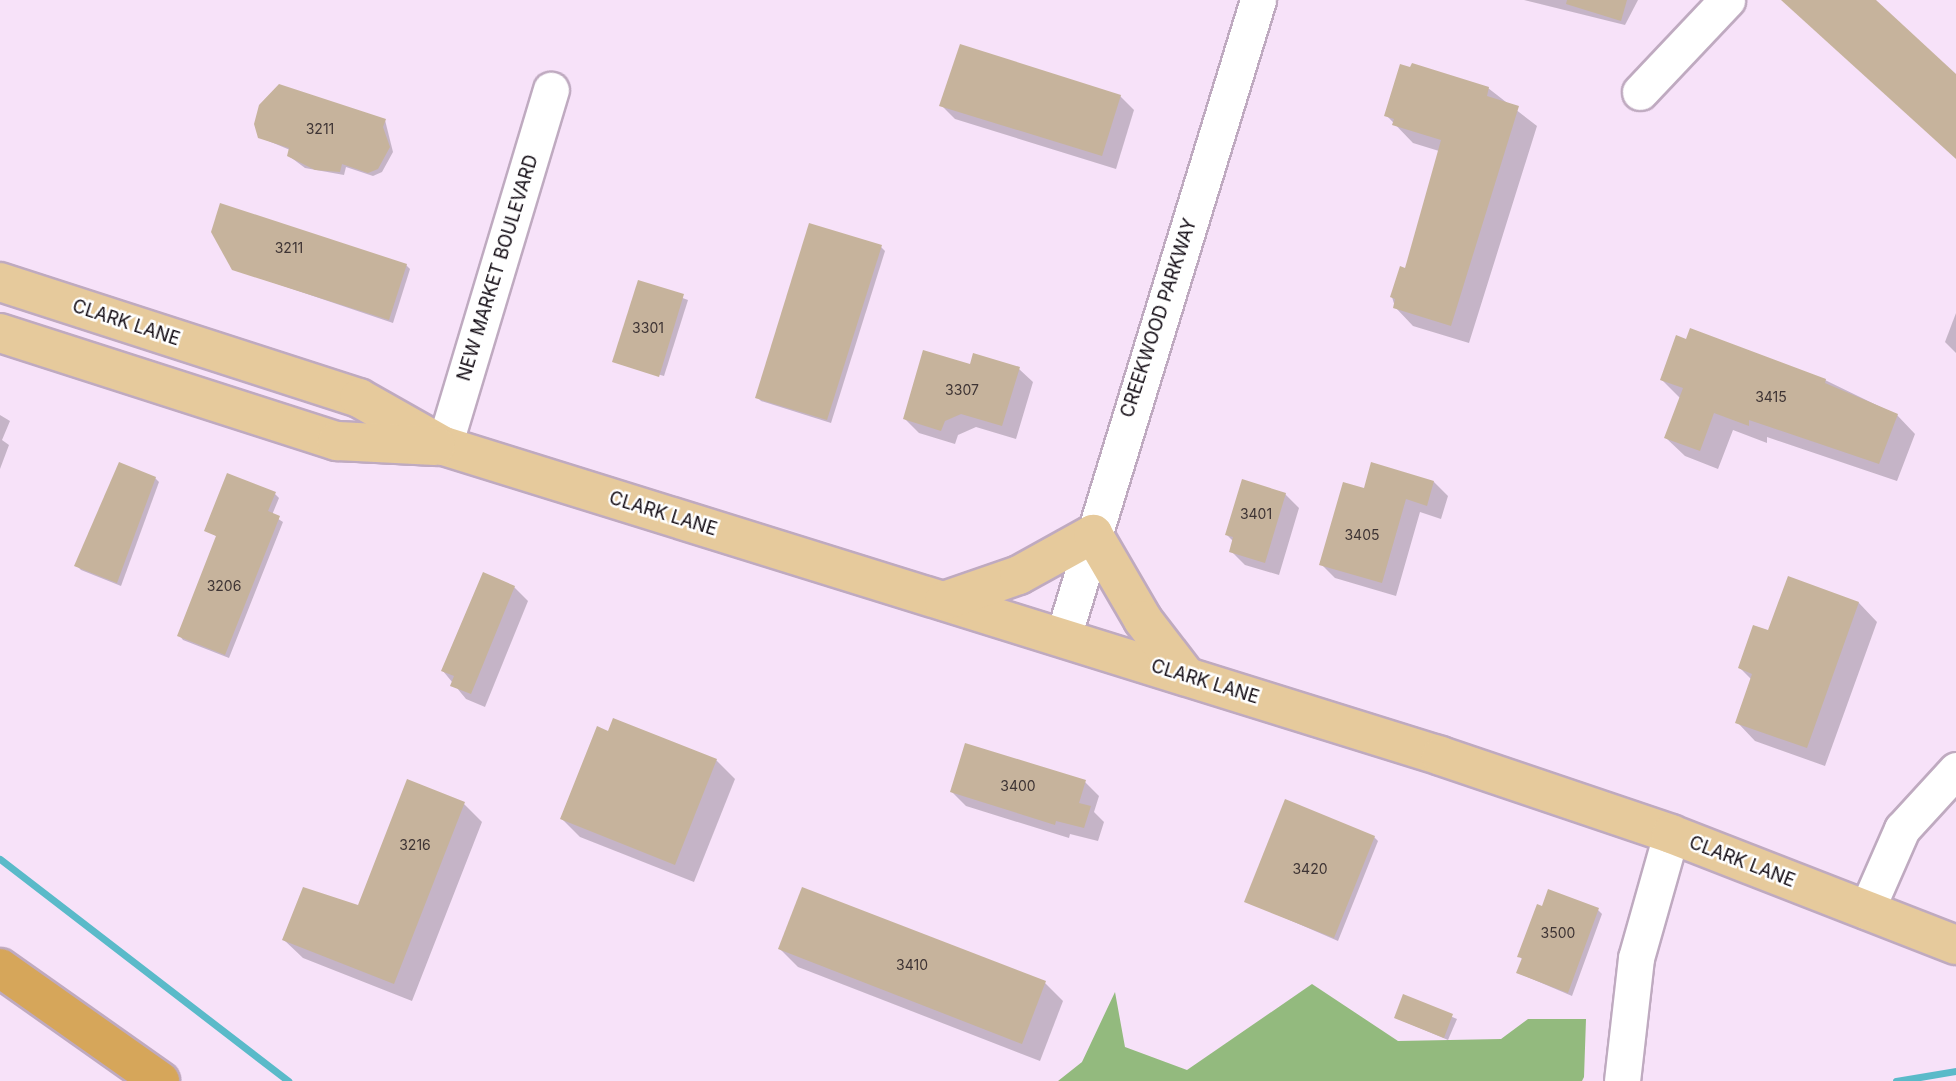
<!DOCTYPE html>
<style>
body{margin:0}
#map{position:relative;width:1956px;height:1081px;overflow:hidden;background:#f7e2f9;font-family:Inter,sans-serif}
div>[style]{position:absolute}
.forest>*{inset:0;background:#93ba7e}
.shadow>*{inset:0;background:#0003}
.stream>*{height:7px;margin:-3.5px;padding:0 3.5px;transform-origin:3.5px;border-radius:3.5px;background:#5abac9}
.building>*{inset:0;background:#c6b39c}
.roads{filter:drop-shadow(2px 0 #bfaac0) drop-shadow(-2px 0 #bfaac0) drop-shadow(0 2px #bfaac0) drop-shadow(0 -2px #bfaac0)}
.minor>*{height:35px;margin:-17.5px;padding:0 17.5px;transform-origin:17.5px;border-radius:17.5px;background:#fff}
.major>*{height:38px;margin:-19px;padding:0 19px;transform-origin:19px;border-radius:19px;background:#e6ca9c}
.highway>*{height:38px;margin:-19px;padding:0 19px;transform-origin:19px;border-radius:19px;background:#d6a65a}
span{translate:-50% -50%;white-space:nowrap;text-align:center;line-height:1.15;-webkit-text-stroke:5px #fff;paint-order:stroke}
.number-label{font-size:14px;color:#3e3434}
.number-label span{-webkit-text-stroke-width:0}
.street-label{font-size:18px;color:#110a12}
</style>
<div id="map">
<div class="forest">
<i style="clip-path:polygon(1312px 984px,1398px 1041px,1501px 1039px,1528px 1019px,1586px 1019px,1584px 1077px,1582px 1081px,1058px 1081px,1082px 1062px,1115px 992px,1125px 1047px,1187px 1070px)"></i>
</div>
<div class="shadow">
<i style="clip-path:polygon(1524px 0,1638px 0,1625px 25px)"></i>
<i style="clip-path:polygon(1488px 88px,1537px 126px,1469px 343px,1413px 326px,1395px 307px,1392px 297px,1406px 270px,1439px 151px,1413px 143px,1386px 115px)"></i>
<i style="clip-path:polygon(1120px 96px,1134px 110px,1116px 169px,955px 119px,941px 105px)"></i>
<i style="clip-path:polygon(385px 120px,393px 152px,382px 172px,373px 176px,346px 167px,344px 175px,305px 168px,289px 156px,290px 150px,259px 137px)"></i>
<i style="clip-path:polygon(881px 247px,885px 251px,831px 423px,761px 401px,757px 397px)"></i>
<i style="clip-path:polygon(406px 265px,410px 269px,393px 323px,233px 269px)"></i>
<i style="clip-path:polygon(639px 282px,688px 300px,664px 376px,614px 362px)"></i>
<i style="clip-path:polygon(1956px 313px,1956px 353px,1945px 342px)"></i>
<i style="clip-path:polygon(971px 366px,1019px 369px,1033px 382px,1016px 439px,976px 427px,958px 435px,955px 444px,919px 433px,905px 419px)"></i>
<i style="clip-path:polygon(1662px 380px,1825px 380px,1897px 415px,1915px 434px,1897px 481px,1767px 437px,1767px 443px,1733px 430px,1718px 469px,1685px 456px,1666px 438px,1681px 399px)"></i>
<i style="clip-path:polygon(0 415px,10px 421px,2px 440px,9px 445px,0 469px)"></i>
<i style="clip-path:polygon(155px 478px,159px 482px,121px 586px,81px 570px,77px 566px)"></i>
<i style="clip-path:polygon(1434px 482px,1448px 496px,1441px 519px,1420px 512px,1396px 596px,1335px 578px,1321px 564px,1365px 490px)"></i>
<i style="clip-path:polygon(275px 494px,279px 498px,272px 515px,283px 522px,229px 658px,183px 640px,179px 635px,218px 537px,206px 530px)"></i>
<i style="clip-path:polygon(1285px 494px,1299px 508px,1279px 575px,1245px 565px,1231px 551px,1233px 541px,1227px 535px)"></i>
<i style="clip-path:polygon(1789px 578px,1859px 603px,1877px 622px,1825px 766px,1755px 741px,1737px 722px,1752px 680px,1740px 668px,1769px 632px)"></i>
<i style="clip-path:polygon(514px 587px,528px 601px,485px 707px,466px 699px,443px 671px)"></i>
<i style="clip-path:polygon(609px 733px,716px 760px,735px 779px,694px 882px,580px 837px,562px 819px)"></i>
<i style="clip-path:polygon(1085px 782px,1099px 796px,1094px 812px,1104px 822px,1098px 841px,1070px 834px,1069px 838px,966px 806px,952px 792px)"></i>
<i style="clip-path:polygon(464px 804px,482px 822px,412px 1001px,303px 958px,284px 940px,359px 907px)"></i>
<i style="clip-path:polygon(1374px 837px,1378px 841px,1338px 941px,1246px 901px)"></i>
<i style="clip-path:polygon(1598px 910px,1602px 914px,1572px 996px,1518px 973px,1523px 960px,1519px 956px)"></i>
<i style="clip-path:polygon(780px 949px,1045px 983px,1063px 1001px,1040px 1061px,798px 967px)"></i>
<i style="clip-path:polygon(1404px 996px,1457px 1019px,1448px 1040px,1396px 1018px)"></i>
</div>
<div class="stream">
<i style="left:0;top:859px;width:364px;rotate:37.6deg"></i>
<i style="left:1896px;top:1081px;width:61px;rotate:-9.5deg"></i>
</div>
<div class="building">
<i style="clip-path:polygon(1567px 0,1627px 0,1621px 21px,1566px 4px)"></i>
<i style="clip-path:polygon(1781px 0,1876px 0,1956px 74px,1956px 159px)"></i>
<i style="clip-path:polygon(960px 44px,1121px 95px,1102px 156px,939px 106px)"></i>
<i style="clip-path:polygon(1412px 63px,1489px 87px,1487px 96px,1519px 106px,1451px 326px,1393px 308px,1395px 299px,1390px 297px,1400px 266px,1405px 268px,1441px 140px,1392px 125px,1394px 119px,1384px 116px,1400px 64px,1410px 67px)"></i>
<i style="clip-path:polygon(279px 84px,386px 119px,383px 127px,390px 147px,378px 169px,368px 173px,342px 164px,340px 172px,315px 170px,287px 156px,289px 148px,258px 138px,254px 124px,259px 105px)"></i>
<i style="clip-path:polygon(220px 203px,407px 264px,389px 320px,232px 270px,211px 232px)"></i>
<i style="clip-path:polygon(809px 223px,882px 245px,827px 420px,755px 398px)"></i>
<i style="clip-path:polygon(638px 280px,684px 294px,659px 377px,612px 362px)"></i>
<i style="clip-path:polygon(1690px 328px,1826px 379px,1825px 383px,1898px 414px,1879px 464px,1749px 420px,1749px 426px,1714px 413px,1700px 451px,1664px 438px,1683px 388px,1660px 380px,1676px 335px,1686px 339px)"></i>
<i style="clip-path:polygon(923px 350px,970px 364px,973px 353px,1020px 367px,1002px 426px,961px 414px,945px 421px,941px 431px,903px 419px)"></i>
<i style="clip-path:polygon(119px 462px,156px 477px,117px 583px,74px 566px)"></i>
<i style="clip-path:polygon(1371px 462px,1434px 481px,1427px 506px,1406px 499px,1382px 583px,1319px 565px,1343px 482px,1364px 488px)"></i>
<i style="clip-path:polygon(227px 473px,276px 492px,268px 511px,280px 516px,225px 655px,177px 636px,216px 536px,204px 531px)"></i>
<i style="clip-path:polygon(1242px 479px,1286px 493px,1265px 563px,1229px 552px,1233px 537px,1225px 535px)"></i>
<i style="clip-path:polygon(483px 572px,515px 586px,471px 694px,450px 686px,454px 676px,441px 671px)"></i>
<i style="clip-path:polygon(1788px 576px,1859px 602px,1807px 748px,1735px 723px,1752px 674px,1738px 668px,1753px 625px,1768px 630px)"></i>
<i style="clip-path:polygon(613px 718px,717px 759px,675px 865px,560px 819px,597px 726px,608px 731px)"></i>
<i style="clip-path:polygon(965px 743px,1086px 780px,1079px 803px,1091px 806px,1084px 828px,1056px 821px,1055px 825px,950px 792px)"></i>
<i style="clip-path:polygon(407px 779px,465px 802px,394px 984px,282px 940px,303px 887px,358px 905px)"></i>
<i style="clip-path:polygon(1285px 799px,1375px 836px,1334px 938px,1244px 902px)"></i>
<i style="clip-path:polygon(802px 887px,1046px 981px,1022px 1044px,778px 949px)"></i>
<i style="clip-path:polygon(1548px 889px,1599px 908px,1568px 993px,1516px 973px,1522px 958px,1517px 957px,1537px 904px,1542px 906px)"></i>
<i style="clip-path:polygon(1403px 994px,1453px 1014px,1444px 1038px,1394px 1018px)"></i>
</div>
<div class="roads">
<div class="minor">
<i style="left:1640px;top:92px;width:127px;rotate:-46.6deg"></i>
<i style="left:444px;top:446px;width:372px;rotate:-73.3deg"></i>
<i style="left:1063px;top:637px;width:666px;rotate:-72.98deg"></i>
<i style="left:1866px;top:911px;width:90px;rotate:-66.3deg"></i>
<i style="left:1902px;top:829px;width:80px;rotate:-47.5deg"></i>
<i style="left:1622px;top:1081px;width:124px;rotate:-83.5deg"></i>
<i style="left:1636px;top:958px;width:129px;rotate:-74.2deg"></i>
</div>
<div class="major">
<i style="left:0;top:282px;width:377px;rotate:17.9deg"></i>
<i style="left:359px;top:398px;width:98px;rotate:29.5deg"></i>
<i style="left:444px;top:446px;width:1044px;rotate:17.27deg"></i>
<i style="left:1441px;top:756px;width:243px;rotate:18.7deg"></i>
<i style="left:1671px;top:834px;width:306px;rotate:21.3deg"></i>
<i style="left:0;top:333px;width:354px;rotate:17.8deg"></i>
<i style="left:337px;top:441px;width:99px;rotate:2.9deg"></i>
<i style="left:944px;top:601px;width:79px;rotate:-19.1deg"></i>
<i style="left:1019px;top:575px;width:85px;rotate:-29deg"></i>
<i style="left:1093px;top:534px;width:99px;rotate:59.8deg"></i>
<i style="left:1143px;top:620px;width:71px;rotate:52.5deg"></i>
</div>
<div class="highway">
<i style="left:0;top:968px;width:196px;rotate:35.2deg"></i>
</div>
</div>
<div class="number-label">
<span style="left:320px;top:129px">3211</span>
<span style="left:289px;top:248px">3211</span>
<span style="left:648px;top:328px">3301</span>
<span style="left:962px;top:390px">3307</span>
<span style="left:1771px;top:397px">3415</span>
<span style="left:1256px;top:514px">3401</span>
<span style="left:1362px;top:535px">3405</span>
<span style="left:224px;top:586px">3206</span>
<span style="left:1018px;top:786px">3400</span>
<span style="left:415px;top:845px">3216</span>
<span style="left:1310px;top:869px">3420</span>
<span style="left:1558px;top:933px">3500</span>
<span style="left:912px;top:965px">3410</span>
</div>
<div class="street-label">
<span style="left:498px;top:268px;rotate:-73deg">NEW MARKET BOULEVARD</span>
<span style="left:1159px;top:318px;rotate:-72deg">CREEKWOOD PARKWAY</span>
<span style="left:126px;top:323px;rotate:18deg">CLARK LANE</span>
<span style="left:663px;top:514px;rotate:17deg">CLARK LANE</span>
<span style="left:1205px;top:682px;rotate:17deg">CLARK LANE</span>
<span style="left:1742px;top:862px;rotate:21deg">CLARK LANE</span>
</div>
</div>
